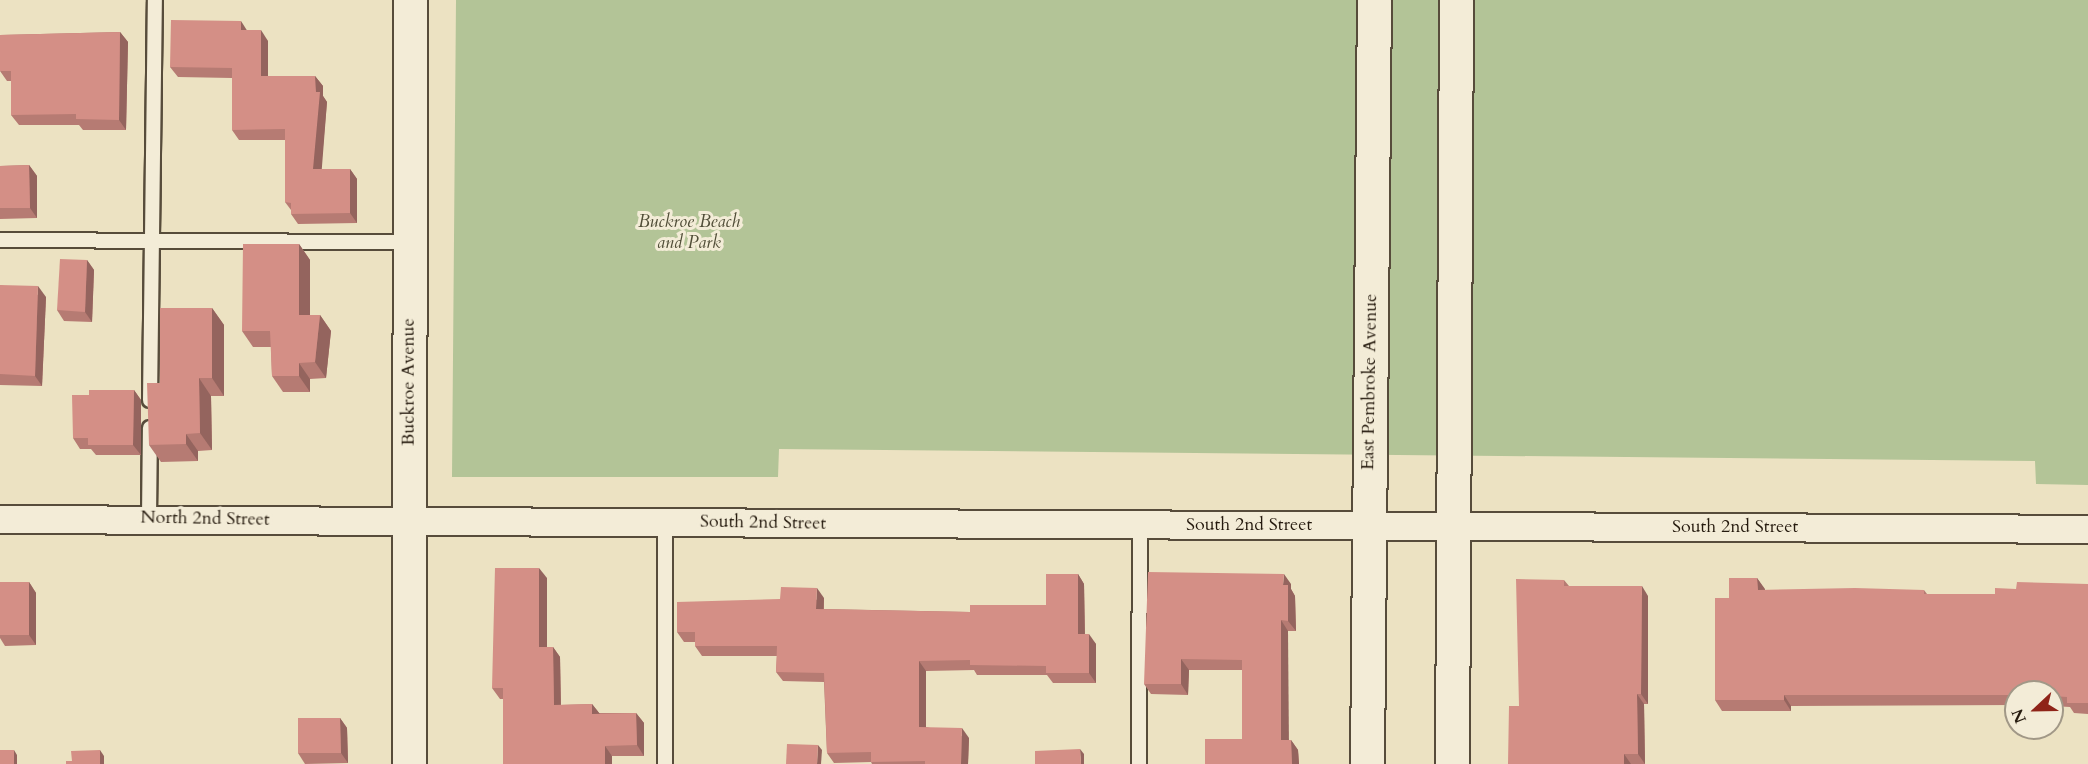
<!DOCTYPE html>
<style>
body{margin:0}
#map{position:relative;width:2088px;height:764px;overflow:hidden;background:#ece2c2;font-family:Cardo,serif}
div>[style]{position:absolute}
.green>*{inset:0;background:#b3c497}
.roads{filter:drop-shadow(2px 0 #574c3b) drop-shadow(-2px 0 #574c3b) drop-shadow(0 2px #574c3b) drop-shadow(0 -2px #574c3b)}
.service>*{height:14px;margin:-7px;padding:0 7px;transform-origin:7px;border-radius:7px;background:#f3ecd7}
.minor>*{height:27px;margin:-13.5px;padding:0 13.5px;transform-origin:13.5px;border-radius:13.5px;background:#f3ecd7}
.tertiary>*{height:33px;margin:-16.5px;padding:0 16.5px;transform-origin:16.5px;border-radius:16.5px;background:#f3ecd7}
.wall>*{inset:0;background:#b67b73}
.shaded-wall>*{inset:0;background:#94645e}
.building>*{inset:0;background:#d48f86}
span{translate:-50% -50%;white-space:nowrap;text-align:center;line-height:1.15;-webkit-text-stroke:6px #f3ecd7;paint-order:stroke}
.park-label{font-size:18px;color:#504d37;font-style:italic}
.street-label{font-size:18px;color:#251a0e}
.north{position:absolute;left:2004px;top:680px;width:60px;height:60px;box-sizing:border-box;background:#f3ecd7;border:2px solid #a19887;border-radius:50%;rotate:248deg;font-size:16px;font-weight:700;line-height:24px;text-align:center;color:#251a0e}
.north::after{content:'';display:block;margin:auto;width:21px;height:27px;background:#8f2418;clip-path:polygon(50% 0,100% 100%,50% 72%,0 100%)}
</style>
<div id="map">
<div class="green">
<i style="clip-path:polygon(456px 0,2088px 0,2088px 485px,2036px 484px,2035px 461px,779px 449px,778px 477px,452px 477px)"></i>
</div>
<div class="roads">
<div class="service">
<i style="left:0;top:240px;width:408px;rotate:0.3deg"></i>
<i style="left:150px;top:400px;width:400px;rotate:-89.3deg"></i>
<i style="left:149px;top:518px;width:90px;rotate:-89.4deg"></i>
<i style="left:665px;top:764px;width:242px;rotate:-90deg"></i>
<i style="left:1139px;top:764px;width:239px;rotate:-89.8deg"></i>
</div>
<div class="minor">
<i style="left:0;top:519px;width:2088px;rotate:0.27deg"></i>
</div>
<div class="tertiary">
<i style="left:409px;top:764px;width:764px;rotate:-89.93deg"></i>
<i style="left:1367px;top:764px;width:764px;rotate:-89.48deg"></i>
<i style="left:1452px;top:764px;width:764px;rotate:-89.7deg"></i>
</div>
</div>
<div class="wall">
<i style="clip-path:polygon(247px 30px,268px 41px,268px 76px,315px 76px,323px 86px,323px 96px,327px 102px,321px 169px,350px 169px,357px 179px,357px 223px,298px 224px,291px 214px,291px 210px,285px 202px,285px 140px,239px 140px,232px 130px,232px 78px,178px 77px,170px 67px)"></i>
<i style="clip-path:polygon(120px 32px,128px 42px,126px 130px,83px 130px,79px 125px,19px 125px,11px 115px,11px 81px,7px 81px,0 71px,0 35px)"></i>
<i style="clip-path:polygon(29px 165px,37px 176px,37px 218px,0 219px,0 166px)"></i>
<i style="clip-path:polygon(299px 244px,310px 260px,310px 315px,320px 315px,331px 331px,326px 378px,310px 379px,310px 392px,283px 392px,272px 376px,271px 347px,253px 347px,242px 331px)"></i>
<i style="clip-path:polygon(87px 260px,94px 270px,92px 322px,64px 321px,57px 310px)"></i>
<i style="clip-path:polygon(0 285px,46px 297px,42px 386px,0 385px)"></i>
<i style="clip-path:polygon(212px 308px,224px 325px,224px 396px,211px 396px,212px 450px,198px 451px,198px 461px,161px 462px,149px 445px,160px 383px)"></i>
<i style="clip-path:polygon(134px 390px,141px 400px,141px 455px,96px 455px,91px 449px,80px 449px,73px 438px)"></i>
<i style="clip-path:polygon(1078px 574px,1084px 584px,1085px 634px,1096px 644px,1096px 683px,1053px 683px,1047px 675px,977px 675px,974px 670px,926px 671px,926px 727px,969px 738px,968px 764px,872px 764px,871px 762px,834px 763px,827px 753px,824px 682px,783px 681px,776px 672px,777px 656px,702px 656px,695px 646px,695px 642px,684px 642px,677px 632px,824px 598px,824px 609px,970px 612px,1046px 605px)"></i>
<i style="clip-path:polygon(547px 578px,547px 647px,553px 647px,560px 657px,561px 705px,592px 704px,599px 713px,636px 713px,644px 723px,644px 756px,612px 756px,503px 699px,500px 699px,492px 688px)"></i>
<i style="clip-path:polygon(1757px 578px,1765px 590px,1924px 590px,1927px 594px,1995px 594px,2016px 589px,2088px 584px,2088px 714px,2074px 713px,2070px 707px,2052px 706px,2052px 692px,2016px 692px,2016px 705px,1791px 706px,1791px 711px,1722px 711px,1715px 700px,1729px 598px)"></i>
<i style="clip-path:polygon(1564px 580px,1569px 586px,1648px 596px,1648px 704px,1644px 704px,1645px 764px,1508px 764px)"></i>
<i style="clip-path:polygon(0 582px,29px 582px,36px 593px,36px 645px,5px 646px,0 638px)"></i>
<i style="clip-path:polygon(1291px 584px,1291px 589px,1295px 596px,1296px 631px,1288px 631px,1288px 740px,1291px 740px,1298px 750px,1299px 764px,1205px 764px,1242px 739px,1242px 670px,1189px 670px,1188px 695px,1151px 694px,1144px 684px)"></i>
<i style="clip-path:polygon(340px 718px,347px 728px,348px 763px,305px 764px,298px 753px)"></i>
</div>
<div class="shaded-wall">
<i style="clip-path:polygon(241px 21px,248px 32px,241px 30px)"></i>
<i style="clip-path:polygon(261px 30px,268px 41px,268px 86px,261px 76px)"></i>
<i style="clip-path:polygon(120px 32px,128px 42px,126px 130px,119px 120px)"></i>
<i style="clip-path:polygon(315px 76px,323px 86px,323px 96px,327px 102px,321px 179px,313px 169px)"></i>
<i style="clip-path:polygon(29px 165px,37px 176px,37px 218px,30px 208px)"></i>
<i style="clip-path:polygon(350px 169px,357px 179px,357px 223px,350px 213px)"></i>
<i style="clip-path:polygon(299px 244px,310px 260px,310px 331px,299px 315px)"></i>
<i style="clip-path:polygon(87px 260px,94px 270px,92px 322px,85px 312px)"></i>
<i style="clip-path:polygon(38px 286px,46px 297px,42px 386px,35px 376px)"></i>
<i style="clip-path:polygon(212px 308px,224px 325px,224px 396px,212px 378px)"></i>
<i style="clip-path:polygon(320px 315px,331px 331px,326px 378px,315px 362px)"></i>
<i style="clip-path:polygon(299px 363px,310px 379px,310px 392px,299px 376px)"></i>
<i style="clip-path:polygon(199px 378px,211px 396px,212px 450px,200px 433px)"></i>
<i style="clip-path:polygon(134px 390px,141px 400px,141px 455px,133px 445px)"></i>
<i style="clip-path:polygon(186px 434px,198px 451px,198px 461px,186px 444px)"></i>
<i style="clip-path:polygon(539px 568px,547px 578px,547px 657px,539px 647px)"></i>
<i style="clip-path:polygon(1078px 574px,1084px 584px,1085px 644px,1078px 634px)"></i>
<i style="clip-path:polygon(1284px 574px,1291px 584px,1291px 589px,1295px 596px,1296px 631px,1288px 621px,1283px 585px)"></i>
<i style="clip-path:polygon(1757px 578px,1765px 589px,1765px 600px,1758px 590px)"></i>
<i style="clip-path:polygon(29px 582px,36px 593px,36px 645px,29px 635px)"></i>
<i style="clip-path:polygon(1642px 586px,1648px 596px,1648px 704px,1641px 694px)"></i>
<i style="clip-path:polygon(817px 588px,824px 598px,823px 619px,816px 609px)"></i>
<i style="clip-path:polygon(1281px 620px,1288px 631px,1289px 750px,1281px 740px)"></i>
<i style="clip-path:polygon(1089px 634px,1096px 644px,1096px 683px,1089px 673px)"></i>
<i style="clip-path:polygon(553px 647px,560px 657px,561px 715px,554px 705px)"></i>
<i style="clip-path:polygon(1181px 659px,1189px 670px,1188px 695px,1181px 684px)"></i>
<i style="clip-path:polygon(919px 661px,926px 671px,926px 737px,919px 727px)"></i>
<i style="clip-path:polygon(1637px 694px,1644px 704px,1645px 764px,1638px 754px)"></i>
<i style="clip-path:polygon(1784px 695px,1791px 706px,1791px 711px,1784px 700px)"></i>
<i style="clip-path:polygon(592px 704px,600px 714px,592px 714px)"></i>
<i style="clip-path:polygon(636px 713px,644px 723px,644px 756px,637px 745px)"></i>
<i style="clip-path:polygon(340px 718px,347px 728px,348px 763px,341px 753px)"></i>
<i style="clip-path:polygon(962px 728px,969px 738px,968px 764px,961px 764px)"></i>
<i style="clip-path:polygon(1291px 740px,1298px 750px,1299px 764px,1292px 764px)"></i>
<i style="clip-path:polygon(818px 745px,822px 750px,821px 764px,817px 764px)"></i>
<i style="clip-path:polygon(605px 746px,612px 756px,612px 764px,605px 764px)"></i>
<i style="clip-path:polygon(1080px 749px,1084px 754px,1084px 764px,1081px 764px)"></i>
<i style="clip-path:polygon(14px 750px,17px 755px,17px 764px,14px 764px)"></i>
<i style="clip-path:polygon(100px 750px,104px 756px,104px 764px,100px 764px)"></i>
<i style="clip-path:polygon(1624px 754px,1631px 764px,1624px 764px)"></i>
</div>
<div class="building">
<i style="clip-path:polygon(171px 20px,241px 21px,241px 30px,261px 30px,261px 76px,315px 76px,316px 92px,320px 92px,313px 169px,350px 169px,350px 213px,291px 214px,291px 203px,285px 202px,285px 129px,232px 130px,232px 68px,170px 67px)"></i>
<i style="clip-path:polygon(120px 32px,119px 120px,76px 119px,76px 114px,11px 115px,11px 71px,0 71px,0 35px)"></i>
<i style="clip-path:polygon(29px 165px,30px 208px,0 208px,0 166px)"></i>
<i style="clip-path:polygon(243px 244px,299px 244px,299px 315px,320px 315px,315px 362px,299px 363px,299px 376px,272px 376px,270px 331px,242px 331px)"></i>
<i style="clip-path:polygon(60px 259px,87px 260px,85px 312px,57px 310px)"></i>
<i style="clip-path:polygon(0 285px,38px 286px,35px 376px,0 374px)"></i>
<i style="clip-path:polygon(160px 308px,212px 308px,212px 378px,199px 378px,200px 433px,186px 434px,186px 444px,149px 445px,147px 383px,160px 383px)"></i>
<i style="clip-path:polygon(89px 390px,134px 390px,133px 445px,88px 445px,88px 438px,73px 438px,72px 395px,89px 395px)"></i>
<i style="clip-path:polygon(495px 568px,539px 568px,539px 647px,553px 647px,554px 705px,592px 704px,592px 714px,636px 713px,637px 745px,605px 746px,605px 764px,503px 764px,503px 688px,492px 688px)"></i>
<i style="clip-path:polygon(1148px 572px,1284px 574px,1283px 585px,1288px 585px,1288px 621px,1281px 620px,1281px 740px,1291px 740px,1292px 764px,1205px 764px,1205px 739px,1242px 739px,1242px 660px,1181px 659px,1181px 684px,1144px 684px)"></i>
<i style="clip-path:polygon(1046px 574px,1078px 574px,1078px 634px,1089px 634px,1089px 673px,1046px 673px,1046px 666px,970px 665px,970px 660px,919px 661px,919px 727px,962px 728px,961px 764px,925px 764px,925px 761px,871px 762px,871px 752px,827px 753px,824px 673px,776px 672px,777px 646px,695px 646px,695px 632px,677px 632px,677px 602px,780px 599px,781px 587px,817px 588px,816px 609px,970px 612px,970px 605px,1046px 605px)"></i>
<i style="clip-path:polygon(1729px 578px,1757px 578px,1758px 590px,1855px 588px,1924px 590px,1924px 594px,1995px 594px,1995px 588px,2016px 589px,2017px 582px,2088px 584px,2088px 703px,2067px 703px,2067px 697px,2052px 696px,2052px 692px,2016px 692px,2016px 695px,1784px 695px,1784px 700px,1715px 700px,1715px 598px,1729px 598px)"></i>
<i style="clip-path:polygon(1516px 579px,1564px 580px,1564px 586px,1642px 586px,1641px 694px,1637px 694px,1638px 754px,1624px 754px,1624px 764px,1508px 764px,1509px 706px,1519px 706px)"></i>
<i style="clip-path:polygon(0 582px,29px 582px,29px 635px,0 635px)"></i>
<i style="clip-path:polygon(298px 718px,340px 718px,341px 753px,298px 753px)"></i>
<i style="clip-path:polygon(787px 744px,818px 745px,817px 764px,786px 764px)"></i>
<i style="clip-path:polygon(1080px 749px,1081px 764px,1035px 764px,1035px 751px)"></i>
<i style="clip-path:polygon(0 750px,14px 750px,14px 764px,0 764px)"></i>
<i style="clip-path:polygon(100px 750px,100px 764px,66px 764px,66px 761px,72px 761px,71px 751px)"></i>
</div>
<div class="park-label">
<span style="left:689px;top:233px">Buckroe Beach<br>and Park</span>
</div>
<div class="street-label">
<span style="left:409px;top:382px;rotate:-90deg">Buckroe Avenue</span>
<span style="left:1370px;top:382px;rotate:-89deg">East Pembroke Avenue</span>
<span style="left:205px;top:519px;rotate:1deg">North 2nd Street</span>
<span style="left:763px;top:523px;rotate:1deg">South 2nd Street</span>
<span style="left:1249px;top:525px">South 2nd Street</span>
<span style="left:1735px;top:527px">South 2nd Street</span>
</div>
<div class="north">N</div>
</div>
